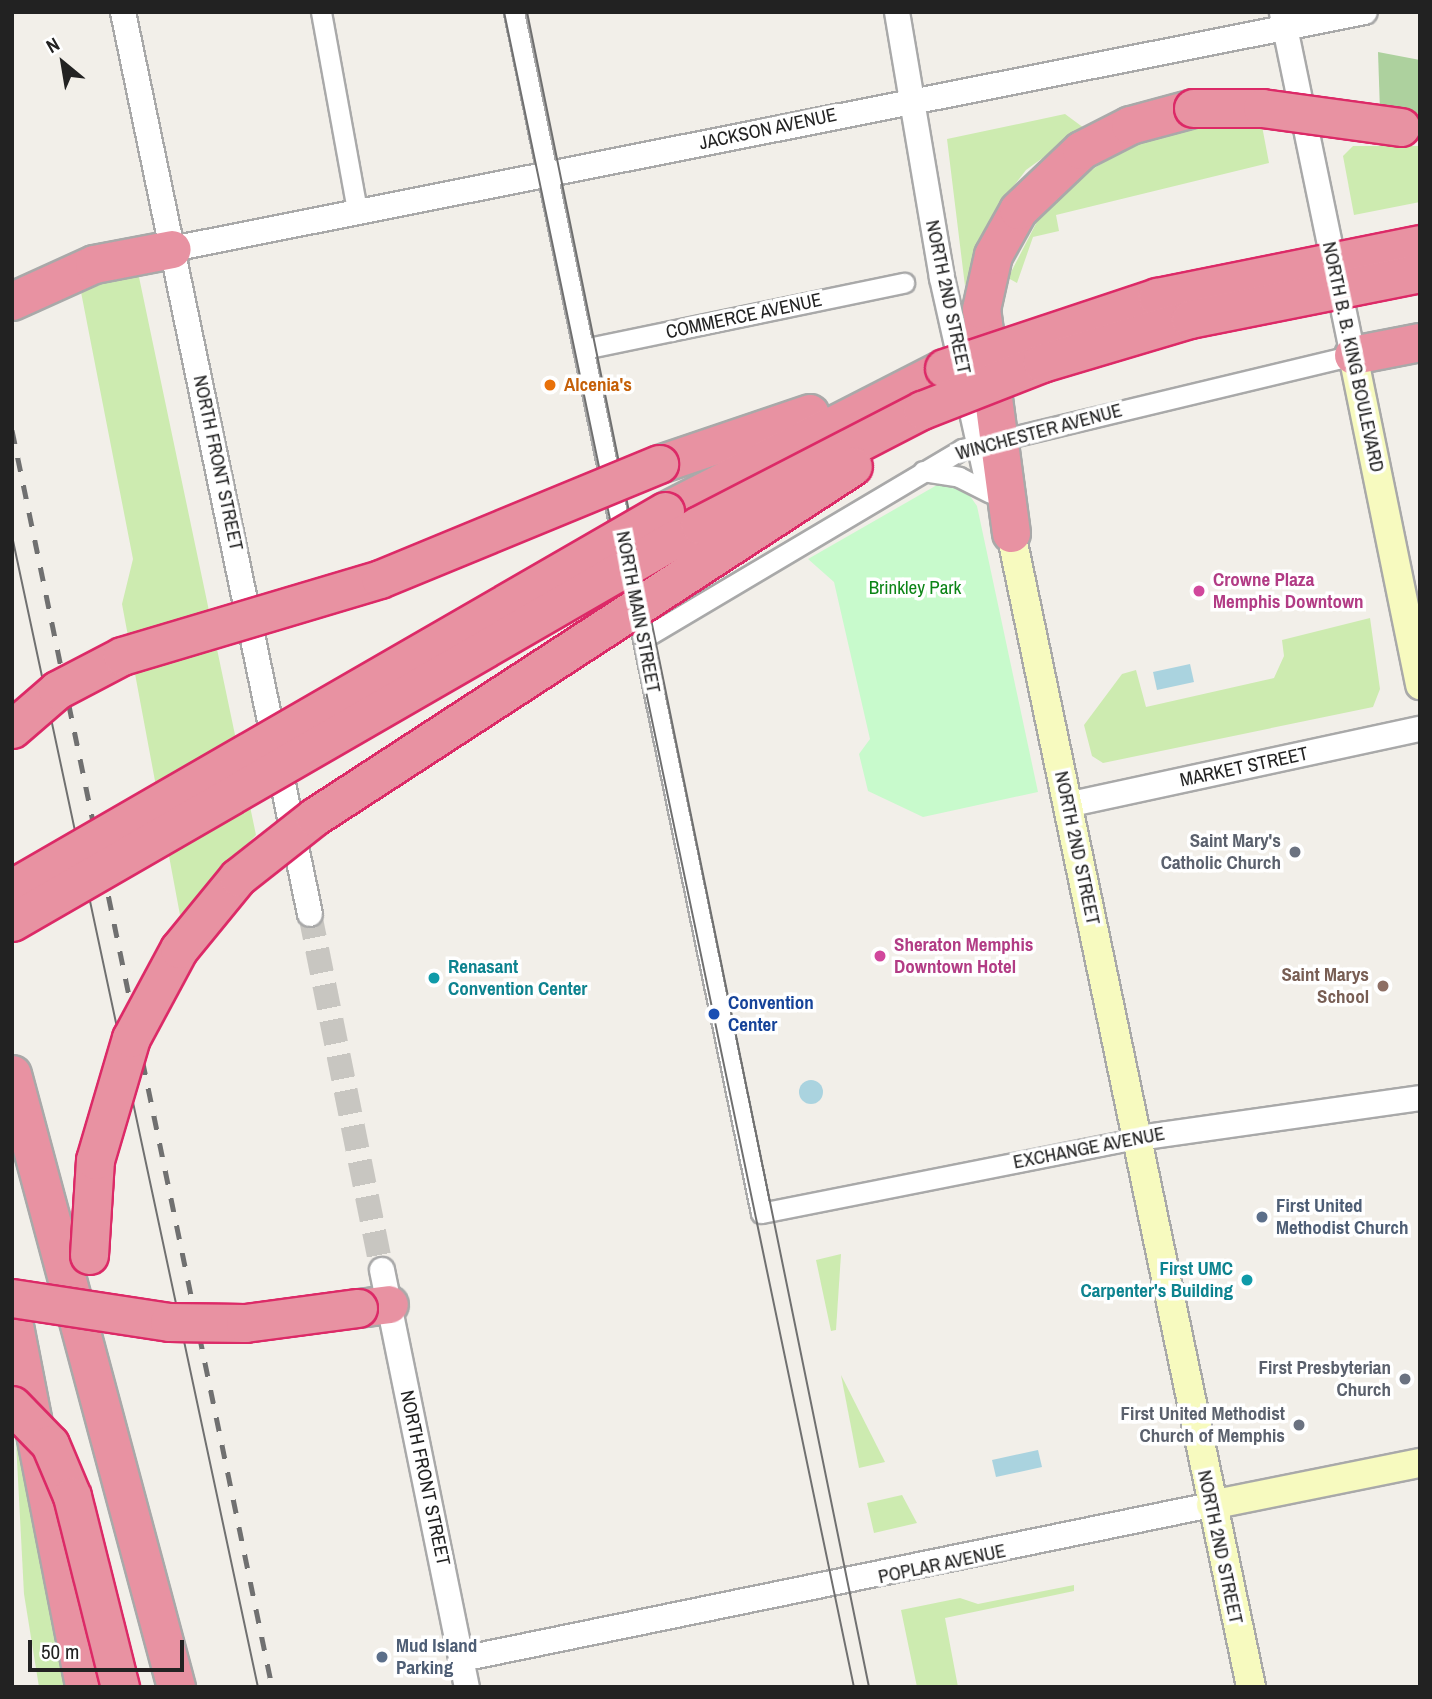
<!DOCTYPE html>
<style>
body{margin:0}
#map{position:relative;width:1432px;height:1699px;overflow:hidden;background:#f2efe9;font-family:"Archivo Narrow",sans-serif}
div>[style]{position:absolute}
.grass>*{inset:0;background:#cdebb0}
.forest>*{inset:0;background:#add19e}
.park>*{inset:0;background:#c8facc}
.water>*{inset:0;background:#aad3df}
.round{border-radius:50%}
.tertiary-tunnel>*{height:24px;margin-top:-12px;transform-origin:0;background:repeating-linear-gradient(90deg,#c8c6c1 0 24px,transparent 0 36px)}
.roads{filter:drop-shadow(2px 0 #a9a9a9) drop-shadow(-2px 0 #a9a9a9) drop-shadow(0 2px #a9a9a9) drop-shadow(0 -2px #a9a9a9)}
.minor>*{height:19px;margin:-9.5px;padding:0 9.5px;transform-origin:9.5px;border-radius:9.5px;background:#fff}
.tertiary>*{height:24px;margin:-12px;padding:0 12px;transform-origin:12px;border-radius:12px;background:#fff}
.secondary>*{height:28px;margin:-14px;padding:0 14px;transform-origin:14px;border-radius:14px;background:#f7fabf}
.motorway>*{height:37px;margin:-18.5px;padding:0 18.5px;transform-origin:18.5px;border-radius:18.5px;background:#e892a2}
.tram>*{height:2px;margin:-1px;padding:0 1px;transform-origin:1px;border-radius:1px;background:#707070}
.rail>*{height:5px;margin-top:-2.5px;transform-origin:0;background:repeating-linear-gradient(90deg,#707070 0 14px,transparent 0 28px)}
.bridges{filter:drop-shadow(2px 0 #dc2a67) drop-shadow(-2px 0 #dc2a67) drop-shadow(0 2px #dc2a67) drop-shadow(0 -2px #dc2a67)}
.motorway-bridge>*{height:37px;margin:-18.5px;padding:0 18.5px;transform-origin:18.5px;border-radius:18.5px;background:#e892a2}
.dots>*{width:19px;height:19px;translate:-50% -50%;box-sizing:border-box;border:4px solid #fff;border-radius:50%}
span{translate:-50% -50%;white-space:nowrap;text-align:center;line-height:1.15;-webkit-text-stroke:7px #fff;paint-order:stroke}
.street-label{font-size:19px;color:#222}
.food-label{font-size:19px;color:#c56008;font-weight:700}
.left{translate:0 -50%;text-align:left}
.hotel-label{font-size:19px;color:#b23c85;font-weight:700}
.park-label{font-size:19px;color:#0c8416}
.worship-label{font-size:19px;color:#5b616d;font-weight:700}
.right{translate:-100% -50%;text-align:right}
.culture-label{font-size:19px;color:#0d838f;font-weight:700}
.education-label{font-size:19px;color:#785e54;font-weight:700}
.transit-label{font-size:19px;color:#164399;font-weight:700}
.service-label{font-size:19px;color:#4e5e75;font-weight:700}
.frame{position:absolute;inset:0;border:14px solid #222;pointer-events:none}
.north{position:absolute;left:28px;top:28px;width:70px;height:70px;-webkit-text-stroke:5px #fff;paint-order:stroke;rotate:330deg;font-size:19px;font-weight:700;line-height:28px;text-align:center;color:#222}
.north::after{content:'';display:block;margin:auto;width:24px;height:32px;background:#222;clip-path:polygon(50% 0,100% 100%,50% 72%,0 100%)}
.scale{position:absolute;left:28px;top:1640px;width:156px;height:32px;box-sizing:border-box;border:4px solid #222;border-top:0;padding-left:9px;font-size:21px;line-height:24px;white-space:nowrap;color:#222;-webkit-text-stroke:5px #fff;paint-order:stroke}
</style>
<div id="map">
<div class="grass">
<i style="clip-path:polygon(1065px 114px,1084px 128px,1026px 170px,996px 209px,965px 286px,947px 139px)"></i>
<i style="clip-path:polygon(1190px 125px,1262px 126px,1269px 163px,1056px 215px,1059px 231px,1033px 237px,1017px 283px,1008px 278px,1043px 210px,1068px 184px,1139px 141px)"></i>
<i style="clip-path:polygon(1353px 146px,1420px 146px,1420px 202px,1354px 215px,1343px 156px)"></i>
<i style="clip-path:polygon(125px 275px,139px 277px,256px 835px,180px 915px,122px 604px,133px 559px,81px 292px)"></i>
<i style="clip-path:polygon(1370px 618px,1380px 689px,1373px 707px,1103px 763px,1092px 756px,1084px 725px,1122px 674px,1136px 670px,1146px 707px,1274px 678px,1284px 656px,1282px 640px)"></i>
<i style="clip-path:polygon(841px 1254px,836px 1330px,831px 1331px,816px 1260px)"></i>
<i style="clip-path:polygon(841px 1375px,885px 1462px,859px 1468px)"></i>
<i style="clip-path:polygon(14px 1403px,69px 1687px,39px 1687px,24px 1594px)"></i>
<i style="clip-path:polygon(902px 1495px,917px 1523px,874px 1533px,867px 1503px)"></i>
<i style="clip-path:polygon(1074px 1585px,1074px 1591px,945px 1618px,958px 1687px,917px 1687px,901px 1610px,960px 1598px,978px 1604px)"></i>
</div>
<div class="forest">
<i style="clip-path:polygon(1378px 52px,1420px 60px,1420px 114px,1380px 111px)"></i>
</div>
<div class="park">
<i style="clip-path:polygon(944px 481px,963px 486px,977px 506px,1038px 792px,923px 817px,868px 791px,859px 754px,870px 739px,834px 582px,808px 559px)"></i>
</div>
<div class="water">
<i style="clip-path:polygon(1190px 664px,1194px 682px,1157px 690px,1153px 672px)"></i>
<i class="round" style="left:799px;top:1080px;width:24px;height:24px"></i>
<i style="clip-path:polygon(1038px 1450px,1042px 1467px,996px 1477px,992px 1460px)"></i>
</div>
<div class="tertiary-tunnel">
<i style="left:310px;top:914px;width:363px;rotate:78.6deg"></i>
</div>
<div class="roads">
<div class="minor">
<i style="left:321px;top:12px;width:202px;rotate:79.7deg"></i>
<i style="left:514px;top:12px;width:1226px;rotate:78.38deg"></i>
<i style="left:761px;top:1213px;width:385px;rotate:-11.2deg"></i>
<i style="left:584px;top:349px;width:327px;rotate:-11.7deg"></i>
<i style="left:923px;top:471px;width:36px;rotate:9deg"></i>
<i style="left:959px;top:477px;width:35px;rotate:27deg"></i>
<i style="left:644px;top:638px;width:370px;rotate:-30.7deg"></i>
<i style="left:962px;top:449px;width:402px;rotate:-13.5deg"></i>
</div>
<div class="tertiary">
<i style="left:123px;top:12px;width:921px;rotate:78.29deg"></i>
<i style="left:897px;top:12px;width:270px;rotate:80.4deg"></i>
<i style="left:942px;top:278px;width:206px;rotate:77.4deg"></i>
<i style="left:1282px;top:13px;width:349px;rotate:78.3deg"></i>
<i style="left:172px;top:249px;width:1216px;rotate:-11.24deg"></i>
<i style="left:1067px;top:805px;width:361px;rotate:-12.2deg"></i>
<i style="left:1139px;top:1138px;width:284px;rotate:-8.1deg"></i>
<i style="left:382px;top:1270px;width:426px;rotate:78.5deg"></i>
<i style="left:462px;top:1659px;width:765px;rotate:-11.62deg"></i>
</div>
<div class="secondary">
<i style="left:1353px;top:355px;width:337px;rotate:78.5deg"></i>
<i style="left:1011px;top:533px;width:1179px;rotate:78.25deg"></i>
<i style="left:1211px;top:1505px;width:213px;rotate:-11.4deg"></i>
</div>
<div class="motorway">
<i style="left:12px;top:301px;width:90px;rotate:-24.3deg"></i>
<i style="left:94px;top:264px;width:79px;rotate:-10.9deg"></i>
<i style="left:1353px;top:355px;width:68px;rotate:-11deg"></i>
<i style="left:659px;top:464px;width:159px;rotate:-18.7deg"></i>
<i style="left:665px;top:511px;width:314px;rotate:-27.1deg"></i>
<i style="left:1011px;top:533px;width:226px;rotate:-97.6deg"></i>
<i style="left:981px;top:309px;width:55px;rotate:-77.5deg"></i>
<i style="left:993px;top:255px;width:51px;rotate:-60.9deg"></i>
<i style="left:1018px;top:210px;width:87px;rotate:-43.6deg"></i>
<i style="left:1081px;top:150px;width:55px;rotate:-27deg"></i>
<i style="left:1130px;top:125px;width:65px;rotate:-15.1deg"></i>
<i style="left:12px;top:1074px;width:635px;rotate:75.02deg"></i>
<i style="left:358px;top:1308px;width:31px;rotate:-7deg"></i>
<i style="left:12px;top:1315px;width:379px;rotate:79deg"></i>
</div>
</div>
<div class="tram">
<i style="left:504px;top:12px;width:1711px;rotate:78.2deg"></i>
<i style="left:527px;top:12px;width:1710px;rotate:78.46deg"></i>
<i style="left:12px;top:536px;width:1177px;rotate:77.94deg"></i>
</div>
<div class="rail">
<i style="left:12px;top:430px;width:1284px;rotate:78.31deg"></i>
</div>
<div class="bridges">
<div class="motorway-bridge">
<i style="left:1193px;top:108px;width:69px"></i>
<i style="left:1262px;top:108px;width:140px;rotate:7.8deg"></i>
<i style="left:944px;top:368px;width:225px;rotate:-18.4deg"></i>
<i style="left:1157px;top:297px;width:267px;rotate:-11.4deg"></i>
<i style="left:12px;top:729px;width:60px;rotate:-40.9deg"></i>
<i style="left:57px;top:690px;width:73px;rotate:-27.6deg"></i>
<i style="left:122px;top:656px;width:269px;rotate:-16.6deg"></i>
<i style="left:380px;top:579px;width:302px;rotate:-22.4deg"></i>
<i style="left:12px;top:888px;width:754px;rotate:-30deg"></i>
<i style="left:12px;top:922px;width:793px;rotate:-30.02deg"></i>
<i style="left:699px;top:525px;width:251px;rotate:-27.3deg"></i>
<i style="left:922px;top:410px;width:129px;rotate:-21.4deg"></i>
<i style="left:1042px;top:363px;width:154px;rotate:-16.6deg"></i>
<i style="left:1190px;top:319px;width:235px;rotate:-11.3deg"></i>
<i style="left:89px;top:1255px;width:95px;rotate:-86.4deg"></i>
<i style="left:95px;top:1160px;width:127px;rotate:-73.6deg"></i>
<i style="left:131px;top:1038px;width:101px;rotate:-61.7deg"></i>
<i style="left:179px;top:949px;width:93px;rotate:-50.7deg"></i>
<i style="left:238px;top:877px;width:97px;rotate:-38.3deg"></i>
<i style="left:314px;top:817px;width:643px;rotate:-33.07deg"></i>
<i style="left:12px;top:1298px;width:159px;rotate:8.7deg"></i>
<i style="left:169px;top:1322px;width:76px;rotate:0.8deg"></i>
<i style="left:245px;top:1323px;width:114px;rotate:-7.6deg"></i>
<i style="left:12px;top:1405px;width:54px;rotate:45.7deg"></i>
<i style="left:50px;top:1444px;width:56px;rotate:67.1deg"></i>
<i style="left:72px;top:1496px;width:197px;rotate:75.9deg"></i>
</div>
</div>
<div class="dots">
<i style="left:550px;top:385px;background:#e8710a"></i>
<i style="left:1199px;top:591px;background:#d1479c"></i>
<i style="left:1295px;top:852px;background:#6b7280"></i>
<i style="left:880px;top:956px;background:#d1479c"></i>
<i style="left:434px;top:978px;background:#0f9aa8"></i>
<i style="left:1383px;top:986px;background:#8d6e63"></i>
<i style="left:714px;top:1014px;background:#1a4fb4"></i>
<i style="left:1262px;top:1217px;background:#5c6f8a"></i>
<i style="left:1247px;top:1280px;background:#0f9aa8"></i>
<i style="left:1405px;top:1379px;background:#6b7280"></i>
<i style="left:1299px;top:1425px;background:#6b7280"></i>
<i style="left:382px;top:1657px;background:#5c6f8a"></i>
</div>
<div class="street-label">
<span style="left:768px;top:129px;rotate:-12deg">JACKSON AVENUE</span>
<span style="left:948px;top:297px;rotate:78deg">NORTH 2ND STREET</span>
<span style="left:744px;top:316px;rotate:-12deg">COMMERCE AVENUE</span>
<span style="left:1353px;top:357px;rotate:78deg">NORTH B. B. KING BOULEVARD</span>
<span style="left:1039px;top:432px;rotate:-15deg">WINCHESTER AVENUE</span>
<span style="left:218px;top:463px;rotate:78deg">NORTH FRONT STREET</span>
<span style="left:638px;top:612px;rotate:79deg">NORTH MAIN STREET</span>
<span style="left:1244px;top:767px;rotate:-12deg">MARKET STREET</span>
<span style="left:1077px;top:848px;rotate:78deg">NORTH 2ND STREET</span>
<span style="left:1089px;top:1148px;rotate:-11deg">EXCHANGE AVENUE</span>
<span style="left:425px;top:1478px;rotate:78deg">NORTH FRONT STREET</span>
<span style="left:1220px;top:1547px;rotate:78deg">NORTH 2ND STREET</span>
<span style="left:942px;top:1564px;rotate:-12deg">POPLAR AVENUE</span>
</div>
<div class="food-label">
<span class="left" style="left:564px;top:385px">Alcenia's</span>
</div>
<div class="hotel-label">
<span class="left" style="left:1213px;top:591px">Crowne Plaza<br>Memphis Downtown</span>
<span class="left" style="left:894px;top:956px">Sheraton Memphis<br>Downtown Hotel</span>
</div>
<div class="park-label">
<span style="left:915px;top:588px">Brinkley Park</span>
</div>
<div class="worship-label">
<span class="right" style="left:1281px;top:852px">Saint Mary's<br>Catholic Church</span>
<span class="right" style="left:1391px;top:1379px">First Presbyterian<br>Church</span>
<span class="right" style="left:1285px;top:1425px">First United Methodist<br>Church of Memphis</span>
</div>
<div class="culture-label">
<span class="left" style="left:448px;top:978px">Renasant<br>Convention Center</span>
<span class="right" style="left:1233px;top:1280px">First UMC<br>Carpenter's Building</span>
</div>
<div class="education-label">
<span class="right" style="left:1369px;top:986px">Saint Marys<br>School</span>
</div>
<div class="transit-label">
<span class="left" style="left:728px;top:1014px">Convention<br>Center</span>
</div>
<div class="service-label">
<span class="left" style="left:1276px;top:1217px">First United<br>Methodist Church</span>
<span class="left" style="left:396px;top:1657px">Mud Island<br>Parking</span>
</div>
<div class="frame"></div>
<div class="north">N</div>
<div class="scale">50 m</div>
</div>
